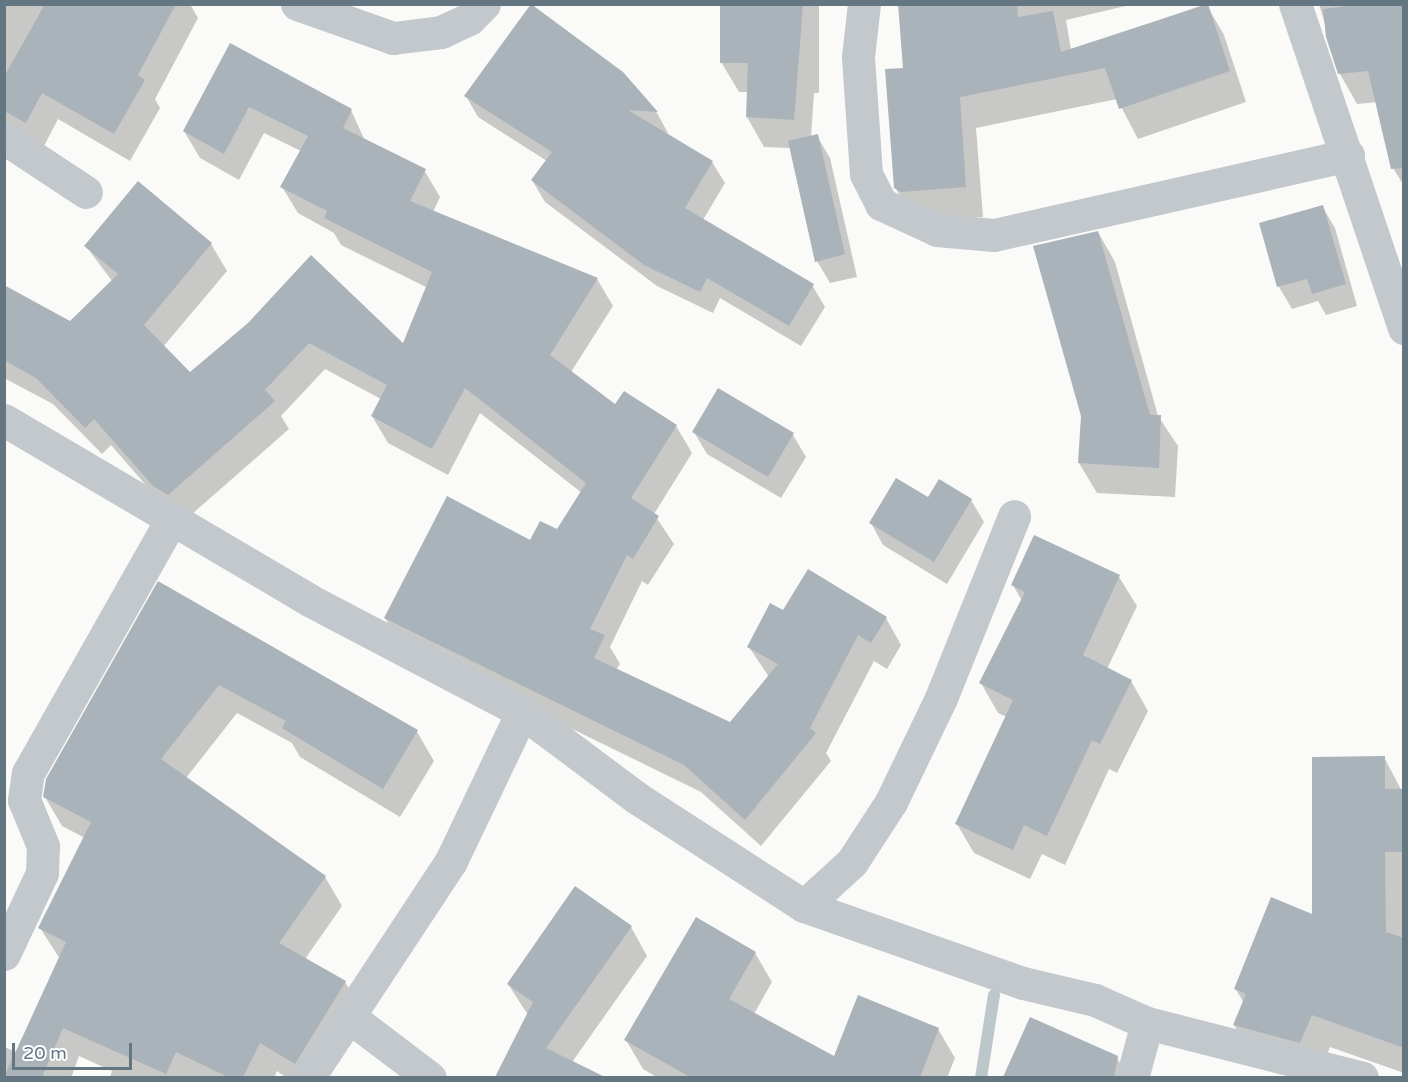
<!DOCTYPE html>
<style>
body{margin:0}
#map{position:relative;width:1408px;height:1082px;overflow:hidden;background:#fafaf8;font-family:"Varela Round",sans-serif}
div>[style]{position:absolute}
.shadow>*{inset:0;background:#0003}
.stream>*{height:12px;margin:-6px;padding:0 6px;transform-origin:6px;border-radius:6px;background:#bbc7cb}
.building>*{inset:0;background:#aab3b9}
.minor>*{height:33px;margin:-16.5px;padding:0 16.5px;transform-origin:16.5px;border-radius:16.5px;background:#c3c8cc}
span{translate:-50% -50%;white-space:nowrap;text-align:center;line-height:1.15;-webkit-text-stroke:6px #fff;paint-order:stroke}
.frame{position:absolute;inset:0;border:6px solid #657683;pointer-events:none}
.scale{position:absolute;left:12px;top:1043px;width:120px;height:27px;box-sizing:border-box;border:3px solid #657683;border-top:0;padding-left:8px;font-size:18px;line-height:21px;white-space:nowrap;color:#657683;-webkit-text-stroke:4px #fff;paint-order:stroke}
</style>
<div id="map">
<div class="shadow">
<i style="clip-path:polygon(4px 4px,190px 4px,198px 18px,155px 99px,160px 108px,130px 161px,58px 119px,42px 150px,4px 130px)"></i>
<i style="clip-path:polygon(721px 4px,819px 4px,819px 93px,814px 93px,811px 137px,817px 136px,830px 158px,857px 277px,830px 283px,817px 261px,791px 148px,764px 147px,747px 117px,748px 92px,739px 92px,721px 62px)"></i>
<i style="clip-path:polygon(900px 4px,1134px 4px,1066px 20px,1071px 50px,1206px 4px,1224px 35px,1246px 102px,1138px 139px,1117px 99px,976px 128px,983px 217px,914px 220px,896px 189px,904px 70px)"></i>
<i style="clip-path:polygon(1319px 4px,1404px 4px,1404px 186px,1392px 166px,1377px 102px,1357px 104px,1340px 74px)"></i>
<i style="clip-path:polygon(230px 45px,351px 110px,365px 141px,424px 170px,440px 197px,433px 212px,597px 279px,613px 306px,571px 372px,616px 407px,624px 393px,676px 426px,692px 453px,654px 514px,674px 544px,648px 585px,642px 581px,610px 647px,620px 664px,616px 670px,730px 724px,769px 677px,749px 647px,783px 612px,886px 618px,901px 645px,887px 669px,874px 661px,826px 753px,831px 761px,761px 846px,701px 792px,401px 645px,385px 618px,558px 531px,582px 493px,480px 413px,448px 475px,388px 443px,372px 416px,381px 399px,325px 369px,281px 416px,289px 429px,184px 521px,170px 513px,111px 445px,102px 454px,53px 404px,4px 378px,4px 287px,70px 323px,112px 281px,86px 246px,211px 244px,227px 271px,163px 347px,190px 375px,227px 347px,311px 257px,404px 346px,428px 288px,341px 245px,334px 233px,298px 213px,282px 187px,301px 151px,264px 133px,239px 180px,200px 158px,184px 131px)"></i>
<i style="clip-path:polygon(622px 73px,657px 113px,668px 133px,663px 132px,712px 162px,725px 183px,703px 220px,812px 285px,825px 307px,801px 346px,720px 298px,713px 313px,657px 286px,545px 202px,532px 180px,547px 161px,478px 117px,466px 96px)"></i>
<i style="clip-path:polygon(1322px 206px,1335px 228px,1357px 306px,1326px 315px,1318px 301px,1292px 309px,1279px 287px,1261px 224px)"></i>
<i style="clip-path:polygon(1098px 232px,1115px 262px,1158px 416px,1178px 446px,1175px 497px,1097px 493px,1079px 463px)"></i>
<i style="clip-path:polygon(694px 432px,793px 435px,806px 457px,781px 498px,707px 454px)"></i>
<i style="clip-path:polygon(939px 481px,971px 500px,984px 522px,947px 584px,883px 545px,871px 523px,928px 499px)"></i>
<i style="clip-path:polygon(1119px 577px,1137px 606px,1107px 669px,1131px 681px,1148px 711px,1117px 773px,1109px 769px,1065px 865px,1042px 854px,1030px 879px,974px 853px,957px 824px,1007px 717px,998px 713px,981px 683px,1022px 601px,1013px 585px)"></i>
<i style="clip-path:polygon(159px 583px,417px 732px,434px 761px,400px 817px,300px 757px,292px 743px,237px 713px,186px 778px,325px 877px,342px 906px,305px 959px,345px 982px,362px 1012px,321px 1078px,287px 1078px,277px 1071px,274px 1078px,110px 1078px,112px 1071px,79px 1056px,71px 1078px,4px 1078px,4px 1047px,17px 1052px,60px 959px,40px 928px,85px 838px,62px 826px,45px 797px)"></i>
<i style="clip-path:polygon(1384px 757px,1404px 795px,1404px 1073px,1330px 1047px,1319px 1074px,1253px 1057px,1234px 1025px,1244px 1003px,1235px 988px,1314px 916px)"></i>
<i style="clip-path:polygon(631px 927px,647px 956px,570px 1065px,578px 1078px,497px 1078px,528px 1015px,508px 984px)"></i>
<i style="clip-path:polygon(755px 953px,772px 982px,754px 1014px,835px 1058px,938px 1029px,955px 1058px,947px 1078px,658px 1078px,643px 1069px,626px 1040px)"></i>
<i style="clip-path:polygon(1031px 1019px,1117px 1058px,1129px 1078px,1004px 1078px)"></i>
</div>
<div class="stream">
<i style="left:981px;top:1078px;width:84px;rotate:-81.1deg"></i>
</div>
<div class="building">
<i style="clip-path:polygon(45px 4px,176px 4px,138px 75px,145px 80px,114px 134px,42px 93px,26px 123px,4px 111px,4px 77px)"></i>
<i style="clip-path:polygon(531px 4px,623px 72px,658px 112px,628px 110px,713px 161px,685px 208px,814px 284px,789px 326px,707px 278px,700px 292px,644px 265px,531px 180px,552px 152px,464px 96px)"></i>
<i style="clip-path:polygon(720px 4px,803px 4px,794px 120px,746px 117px,748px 63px,720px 63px)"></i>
<i style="clip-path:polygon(898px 4px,1017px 4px,1018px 17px,1053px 11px,1061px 52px,1208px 4px,1230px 71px,1119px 109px,1105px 68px,960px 97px,966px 187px,901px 192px,894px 188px,885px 69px,903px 68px)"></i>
<i style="clip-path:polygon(1365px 4px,1404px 4px,1404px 168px,1391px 169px,1368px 71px,1338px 74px,1326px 37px,1323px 9px)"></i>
<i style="clip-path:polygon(230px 43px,352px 109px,343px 128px,426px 169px,410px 201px,598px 278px,550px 355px,615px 404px,624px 391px,677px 425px,631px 498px,659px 516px,633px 559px,627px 555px,590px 629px,605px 635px,594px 658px,730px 722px,778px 664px,747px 647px,770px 603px,783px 610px,808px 569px,887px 617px,871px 643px,858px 635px,810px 728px,816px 733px,745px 820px,684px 765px,384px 618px,447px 496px,530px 540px,540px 521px,557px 529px,586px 483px,465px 388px,432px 449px,371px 416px,387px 385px,309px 343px,265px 390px,275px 401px,168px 495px,153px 486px,94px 419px,85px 428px,36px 378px,4px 360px,4px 285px,70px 321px,118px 274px,84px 246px,138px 181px,212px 243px,144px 325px,190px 372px,248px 323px,311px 255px,403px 343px,432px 272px,324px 218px,327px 211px,280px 187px,308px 136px,249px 107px,224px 154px,183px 131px)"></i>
<i style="clip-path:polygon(818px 134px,845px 254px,815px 262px,788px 141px)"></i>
<i style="clip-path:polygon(1323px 205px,1346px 284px,1312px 294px,1307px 279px,1277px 287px,1259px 223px)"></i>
<i style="clip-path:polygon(1098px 231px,1150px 415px,1161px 415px,1159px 468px,1078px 463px,1081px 416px,1033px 246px)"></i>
<i style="clip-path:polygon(718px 388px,794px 433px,768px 477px,692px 432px)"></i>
<i style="clip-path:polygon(896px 478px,928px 497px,939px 479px,972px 499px,934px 562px,869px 523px)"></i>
<i style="clip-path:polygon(1034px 535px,1120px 575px,1083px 655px,1132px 680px,1100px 744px,1092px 740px,1047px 836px,1024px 825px,1013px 850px,955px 824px,1013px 700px,979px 683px,1025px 592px,1011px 585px)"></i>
<i style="clip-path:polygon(158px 581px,418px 730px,383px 789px,282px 728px,286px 721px,219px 685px,161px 759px,326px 876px,279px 943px,346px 981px,295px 1064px,260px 1043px,243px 1077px,228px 1077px,176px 1052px,166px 1074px,63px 1028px,42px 1077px,4px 1077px,66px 942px,38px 928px,91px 822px,43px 797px,46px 779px)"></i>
<i style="clip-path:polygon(1385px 756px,1385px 789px,1402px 789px,1402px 852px,1385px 852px,1386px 932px,1404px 938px,1404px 1048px,1312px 1015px,1300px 1043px,1233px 1025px,1246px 994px,1234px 989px,1271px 897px,1312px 914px,1312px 757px)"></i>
<i style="clip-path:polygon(575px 886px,632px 926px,546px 1048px,605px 1077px,495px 1077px,533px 1002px,507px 984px)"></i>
<i style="clip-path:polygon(696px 917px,756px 952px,729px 999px,834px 1056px,858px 995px,939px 1028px,920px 1077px,690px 1077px,624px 1040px)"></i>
<i style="clip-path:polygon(1030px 1017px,1118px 1056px,1114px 1077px,1003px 1077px)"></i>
</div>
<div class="minor">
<i style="left:297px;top:4px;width:102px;rotate:19.5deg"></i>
<i style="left:393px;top:38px;width:48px;rotate:-7.1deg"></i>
<i style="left:441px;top:32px;width:31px;rotate:-25deg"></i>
<i style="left:469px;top:19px;width:21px;rotate:-45deg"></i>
<i style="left:864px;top:4px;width:53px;rotate:96.5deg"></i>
<i style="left:858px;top:57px;width:117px;rotate:86.1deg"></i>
<i style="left:866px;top:174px;width:34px;rotate:63deg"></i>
<i style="left:881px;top:204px;width:62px;rotate:24.9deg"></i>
<i style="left:937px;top:230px;width:57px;rotate:5deg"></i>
<i style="left:994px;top:235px;width:363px;rotate:-12.7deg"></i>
<i style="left:1295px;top:4px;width:342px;rotate:71.4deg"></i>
<i style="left:4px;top:138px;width:98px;rotate:33.4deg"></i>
<i style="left:4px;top:420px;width:356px;rotate:30.5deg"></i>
<i style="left:311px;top:601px;width:238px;rotate:27.7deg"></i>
<i style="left:522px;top:712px;width:144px;rotate:36.8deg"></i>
<i style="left:637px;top:798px;width:199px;rotate:32.9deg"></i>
<i style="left:804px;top:906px;width:232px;rotate:19.4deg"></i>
<i style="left:1023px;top:983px;width:74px;rotate:13.3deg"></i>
<i style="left:1095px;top:1000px;width:57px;rotate:23.9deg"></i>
<i style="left:1147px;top:1023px;width:222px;rotate:14.3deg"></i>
<i style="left:804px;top:906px;width:65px;rotate:-42.5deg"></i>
<i style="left:852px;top:862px;width:72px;rotate:-57deg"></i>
<i style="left:891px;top:802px;width:115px;rotate:-64.3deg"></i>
<i style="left:941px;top:698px;width:196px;rotate:-68.1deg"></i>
<i style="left:4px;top:954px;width:89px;rotate:-64.9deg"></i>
<i style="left:42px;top:873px;width:27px;rotate:-88deg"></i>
<i style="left:43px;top:846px;width:50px;rotate:-112.4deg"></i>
<i style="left:24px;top:800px;width:27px;rotate:-82deg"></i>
<i style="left:28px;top:773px;width:291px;rotate:-60.5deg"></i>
<i style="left:347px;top:1015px;width:104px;rotate:37.2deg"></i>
<i style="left:308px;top:1078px;width:260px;rotate:-56.6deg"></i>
<i style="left:451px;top:861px;width:165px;rotate:-64.5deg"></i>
<i style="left:1132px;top:1078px;width:57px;rotate:-74.7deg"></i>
</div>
<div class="frame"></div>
<div class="scale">20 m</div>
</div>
